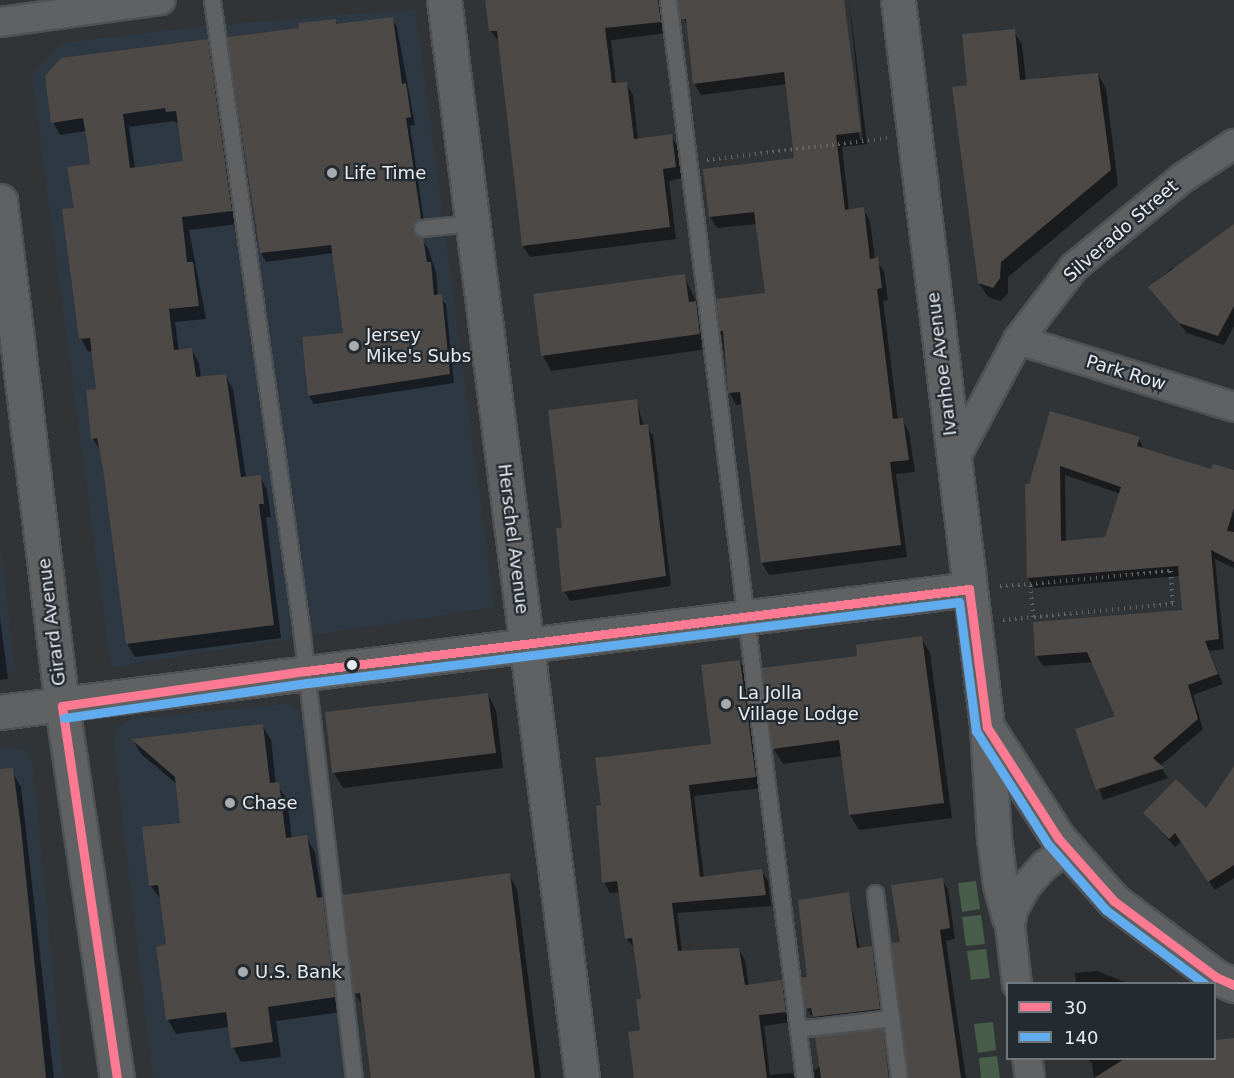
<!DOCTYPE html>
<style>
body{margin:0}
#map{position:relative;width:1234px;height:1078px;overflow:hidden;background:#303437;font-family:"DejaVu Sans",sans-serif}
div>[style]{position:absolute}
.built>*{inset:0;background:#2e3842}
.green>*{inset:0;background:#485d4a}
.shadow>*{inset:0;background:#0007}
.building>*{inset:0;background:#4d4946}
.path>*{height:4px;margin-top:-2px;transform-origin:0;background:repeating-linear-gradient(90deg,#606466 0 1.5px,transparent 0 6px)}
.roads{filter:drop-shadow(2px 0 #4e5255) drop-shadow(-2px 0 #4e5255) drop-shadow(0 2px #4e5255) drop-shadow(0 -2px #4e5255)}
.service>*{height:15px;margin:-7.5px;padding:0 7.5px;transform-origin:7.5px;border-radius:7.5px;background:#5f6163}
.minor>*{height:28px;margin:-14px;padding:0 14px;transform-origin:14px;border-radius:14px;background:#5f6163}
.tertiary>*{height:33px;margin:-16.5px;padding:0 16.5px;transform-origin:16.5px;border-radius:16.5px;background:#5f6163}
.secondary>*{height:33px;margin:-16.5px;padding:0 16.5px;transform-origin:16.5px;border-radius:16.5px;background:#5f6163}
.bus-1>*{height:9px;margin:-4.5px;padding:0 4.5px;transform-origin:4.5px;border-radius:4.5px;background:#fe7a93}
.bus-2>*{height:9px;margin:-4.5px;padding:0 4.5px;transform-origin:4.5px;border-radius:4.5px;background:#60acee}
.dots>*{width:16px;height:16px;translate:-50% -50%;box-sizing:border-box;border:3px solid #232a30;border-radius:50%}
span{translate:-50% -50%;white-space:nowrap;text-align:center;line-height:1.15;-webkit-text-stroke:4.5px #232a30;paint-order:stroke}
.poi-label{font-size:18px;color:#e7ecf0}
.left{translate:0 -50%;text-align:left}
.street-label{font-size:18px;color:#e7ecf0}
.legend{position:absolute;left:1006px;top:982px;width:210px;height:78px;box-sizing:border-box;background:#232a30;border:2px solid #71787d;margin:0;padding:8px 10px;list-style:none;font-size:18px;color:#e7ecf0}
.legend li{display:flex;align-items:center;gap:12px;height:30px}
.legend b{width:30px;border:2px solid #71787d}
</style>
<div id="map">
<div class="built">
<i style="clip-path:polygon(415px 9px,494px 607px,111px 667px,32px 75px,62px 43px,207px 26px)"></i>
<i style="clip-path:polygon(0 546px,15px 672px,0 674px)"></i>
<i style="clip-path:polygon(288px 704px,299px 710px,305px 730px,345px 1078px,153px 1078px,114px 742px,117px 727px,132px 719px)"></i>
<i style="clip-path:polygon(0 747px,24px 749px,32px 760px,63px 1078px,0 1078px)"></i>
</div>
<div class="green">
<i style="clip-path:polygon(976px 881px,980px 909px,962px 912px,958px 883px)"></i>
<i style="clip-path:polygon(981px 915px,985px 944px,966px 946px,962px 917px)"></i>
<i style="clip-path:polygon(986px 949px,990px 978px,971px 980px,967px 951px)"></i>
<i style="clip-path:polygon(993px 1022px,996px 1050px,978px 1053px,974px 1024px)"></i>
<i style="clip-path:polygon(997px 1056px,1000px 1078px,981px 1078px,979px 1058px)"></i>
</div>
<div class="shadow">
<i style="clip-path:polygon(497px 0,843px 0,860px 140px,863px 139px,849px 0,867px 144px,842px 147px,849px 211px,863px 209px,870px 221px,875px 259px,884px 271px,888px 300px,883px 301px,898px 420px,902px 420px,909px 432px,915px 472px,896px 474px,907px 557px,769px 575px,762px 563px,743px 404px,736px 405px,730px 393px,721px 331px,767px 294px,757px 224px,717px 228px,710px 216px,796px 159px,787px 84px,701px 95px,694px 83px,689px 31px,679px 5px,669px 3px,667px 33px,611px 40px,616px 84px,626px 83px,633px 95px,638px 140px,671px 136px,678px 148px,682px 178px,669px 181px,676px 239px,530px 257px,523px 246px,500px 43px,491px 31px)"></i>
<i style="clip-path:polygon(392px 19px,397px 27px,415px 125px,410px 126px,425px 228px,419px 236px,428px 248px,436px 272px,438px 296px,446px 304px,454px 383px,314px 404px,309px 396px,304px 339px,345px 334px,333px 253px,266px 262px,261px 253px,229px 38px,301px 30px,335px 21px,338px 25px)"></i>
<i style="clip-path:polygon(1014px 31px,1022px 45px,1026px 81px,1098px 74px,1106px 89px,1118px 185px,1008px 277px,1008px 293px,1001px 301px,988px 297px,979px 283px,969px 86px)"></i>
<i style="clip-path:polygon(evenodd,207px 41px,215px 54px,239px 224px,189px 230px,206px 319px,175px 322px,179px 351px,191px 349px,199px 363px,201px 378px,225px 375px,233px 389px,246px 478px,260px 476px,267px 490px,271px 517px,266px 517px,281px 638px,135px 657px,127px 643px,101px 452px,93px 439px,98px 390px,93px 351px,88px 352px,81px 338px,75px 209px,92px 165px,87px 131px,60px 135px,53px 122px,207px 41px,173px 121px,179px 124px,185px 162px,135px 169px,129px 127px,173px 121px)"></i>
<i style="clip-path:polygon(1234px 229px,1234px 326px,1224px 345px,1187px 333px,1150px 287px,1173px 267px,1176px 272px)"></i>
<i style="clip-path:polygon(684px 276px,704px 318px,708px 349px,551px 371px,543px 356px)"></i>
<i style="clip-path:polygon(636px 401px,644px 426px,653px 435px,671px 586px,570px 601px,564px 591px,564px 529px)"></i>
<i style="clip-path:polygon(evenodd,1051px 413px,1139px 438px,1144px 450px,1212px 471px,1234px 471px,1234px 568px,1215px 559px,1224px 649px,1209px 651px,1223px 684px,1193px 695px,1203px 729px,1160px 766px,1168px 778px,1103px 800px,1077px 730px,1117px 717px,1093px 662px,1043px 666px,1037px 656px,1034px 623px,1184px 611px,1180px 576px,1034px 588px,1028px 578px,1027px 486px,1030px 486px,1051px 413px,1065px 475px,1121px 494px,1106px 539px,1066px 542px,1065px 475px)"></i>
<i style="clip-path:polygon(0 618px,8px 679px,0 680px)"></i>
<i style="clip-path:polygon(921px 638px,930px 653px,952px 818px,859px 830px,850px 815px,843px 756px,783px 764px,774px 749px,859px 657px)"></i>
<i style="clip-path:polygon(740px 661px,746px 672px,761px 788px,694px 796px,704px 878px,761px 870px,768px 881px,771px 906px,677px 913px,682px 952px,738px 949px,745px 960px,749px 986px,781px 982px,787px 993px,791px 1022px,764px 1026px,770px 1075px,792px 1073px,796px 1078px,636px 1078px,643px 1000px,635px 949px,626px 938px,620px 892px,610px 893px,604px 882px,713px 745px)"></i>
<i style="clip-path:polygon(488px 695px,496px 710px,503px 768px,343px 788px,334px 773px)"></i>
<i style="clip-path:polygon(262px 725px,271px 740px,276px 784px,287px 799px,292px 839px,306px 837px,315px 852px,322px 899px,331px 913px,342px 1012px,276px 1021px,281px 1057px,241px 1062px,233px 1047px,230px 1027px,176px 1034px,168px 1020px,167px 945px,161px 900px,150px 885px,182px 824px,178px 785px,141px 754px,133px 740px)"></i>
<i style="clip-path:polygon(1234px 769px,1234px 878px,1215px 890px,1181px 841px,1175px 847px,1144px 813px,1206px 810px)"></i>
<i style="clip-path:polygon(13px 773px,21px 787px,54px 1078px,0 1078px,0 775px)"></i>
<i style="clip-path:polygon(509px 874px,517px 889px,541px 1078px,372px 1078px,364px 1008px,355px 994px,344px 896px)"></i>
<i style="clip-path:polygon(942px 879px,948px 890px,955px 939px,946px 941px,966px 1078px,914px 1078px,901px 943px)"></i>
<i style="clip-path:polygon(849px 894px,860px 949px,871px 947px,875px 955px,883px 1017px,818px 1024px,807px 1009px,809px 978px)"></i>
<i style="clip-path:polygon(1097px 971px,1130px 984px,1076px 984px,1075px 973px)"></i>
<i style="clip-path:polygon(882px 1030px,888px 1041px,893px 1078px,815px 1078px,814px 1070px)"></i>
<i style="clip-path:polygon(1234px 1040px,1234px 1078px,1094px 1078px,1092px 1063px,1087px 1058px,1214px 1058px,1214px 1042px)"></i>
</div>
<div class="building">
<i style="clip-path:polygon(485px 0,658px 0,661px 22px,605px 28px,612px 83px,627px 82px,634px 139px,672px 134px,676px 167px,663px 169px,670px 227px,522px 246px,497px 31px,489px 31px)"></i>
<i style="clip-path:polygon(678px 0,844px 0,861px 132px,836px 135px,845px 210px,864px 207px,870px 259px,878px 257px,882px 288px,877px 289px,893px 419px,903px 418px,909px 460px,890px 462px,901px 545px,761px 563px,740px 392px,728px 393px,723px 331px,720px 331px,716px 299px,765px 293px,754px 212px,709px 217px,703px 169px,794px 158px,784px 72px,693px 84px,686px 19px,680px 19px)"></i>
<i style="clip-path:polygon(393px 17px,402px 84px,406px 83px,411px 117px,406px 118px,421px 218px,412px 230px,423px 238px,427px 262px,431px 262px,434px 295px,442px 294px,450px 374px,308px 396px,302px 337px,343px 333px,331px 245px,260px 253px,227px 37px,299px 28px,299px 23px,336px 19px,336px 24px)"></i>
<i style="clip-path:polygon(1015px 29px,1020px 80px,1098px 73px,1111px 170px,1001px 262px,1000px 278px,993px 288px,978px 283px,952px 87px,967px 85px,962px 34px)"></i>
<i style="clip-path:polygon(evenodd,208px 39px,232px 211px,182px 217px,187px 262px,193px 262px,199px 306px,169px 309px,174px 350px,192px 348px,196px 377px,226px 374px,241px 477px,261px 475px,264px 504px,259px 504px,274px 625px,126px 644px,103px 469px,97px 438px,91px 439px,86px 390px,96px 389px,90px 338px,79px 339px,62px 209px,74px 208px,67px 167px,90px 164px,87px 142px,83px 118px,51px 123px,45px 76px,61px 58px,208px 39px,165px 108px,166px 112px,176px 111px,183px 161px,130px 168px,123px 114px,165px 108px)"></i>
<i style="clip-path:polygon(1234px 224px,1234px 306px,1218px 336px,1179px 323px,1148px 287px)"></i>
<i style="clip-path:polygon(685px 274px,689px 302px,696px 301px,700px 334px,541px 356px,533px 294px)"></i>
<i style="clip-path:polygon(637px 399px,640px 425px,648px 424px,666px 576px,562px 592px,556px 528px,562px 528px,548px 410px)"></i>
<i style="clip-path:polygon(evenodd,1050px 411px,1140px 437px,1137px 446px,1211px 469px,1213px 464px,1234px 470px,1234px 508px,1227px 531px,1234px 532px,1234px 562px,1211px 550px,1219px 639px,1205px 641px,1218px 674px,1188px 685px,1198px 719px,1153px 758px,1164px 768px,1096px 790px,1075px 729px,1115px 716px,1087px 652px,1035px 656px,1033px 622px,1182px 610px,1178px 566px,1027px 578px,1025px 484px,1029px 484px,1050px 411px,1060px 466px,1121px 487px,1105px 537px,1061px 541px,1060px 466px)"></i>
<i style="clip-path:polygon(922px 636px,944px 803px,849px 815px,839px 740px,772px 749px,762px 668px,857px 656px,856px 645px)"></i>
<i style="clip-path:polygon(740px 660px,756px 777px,689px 785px,700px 877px,762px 869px,766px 895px,672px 903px,678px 951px,739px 948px,745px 985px,782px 980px,786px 1012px,759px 1015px,767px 1078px,634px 1078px,628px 1032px,640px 1030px,636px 999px,641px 999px,632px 938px,625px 939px,617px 881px,602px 883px,596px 806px,601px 805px,595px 758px,711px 744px,701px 665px)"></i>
<i style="clip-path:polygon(488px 693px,496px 753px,332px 773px,325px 712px)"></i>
<i style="clip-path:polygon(263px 724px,270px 783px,279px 782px,286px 838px,307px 835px,317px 898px,323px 897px,335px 997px,268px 1007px,273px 1042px,231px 1048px,226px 1012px,166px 1020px,156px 947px,166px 944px,158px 885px,149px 886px,142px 827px,180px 823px,175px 777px,131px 739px)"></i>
<i style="clip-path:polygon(1234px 766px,1234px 865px,1208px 882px,1175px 833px,1169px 839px,1143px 813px,1176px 779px,1206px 808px)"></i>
<i style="clip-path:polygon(13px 768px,21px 828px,46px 1078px,0 1078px,0 769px)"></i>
<i style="clip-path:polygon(510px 873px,535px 1078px,371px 1078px,360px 993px,354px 994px,342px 895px)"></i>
<i style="clip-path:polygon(943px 878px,950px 928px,940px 930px,961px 1078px,909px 1078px,891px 943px,900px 942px,891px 885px)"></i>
<i style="clip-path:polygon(849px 892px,857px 948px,872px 946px,880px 1009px,813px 1017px,811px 1008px,805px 1009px,801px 978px,807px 977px,798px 900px)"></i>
<i style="clip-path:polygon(883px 1029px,889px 1078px,821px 1078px,815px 1037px)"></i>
<i style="clip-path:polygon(1234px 1038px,1234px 1078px,1094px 1078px,1124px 1059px,1215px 1059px,1215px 1040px)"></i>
</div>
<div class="path">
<i style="left:707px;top:160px;width:182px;rotate:-6.9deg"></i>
<i style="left:1000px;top:586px;width:30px;rotate:-4deg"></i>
<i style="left:1030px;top:584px;width:142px;rotate:-5.3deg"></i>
<i style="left:1171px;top:571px;width:33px;rotate:87deg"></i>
<i style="left:1173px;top:604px;width:141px;rotate:174.7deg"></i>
<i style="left:1033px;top:617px;width:33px;rotate:-95deg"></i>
<i style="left:1003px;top:620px;width:30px;rotate:-6deg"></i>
</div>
<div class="roads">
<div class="service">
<i style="left:212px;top:0;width:633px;rotate:81.92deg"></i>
<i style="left:301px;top:627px;width:454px;rotate:83.3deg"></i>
<i style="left:668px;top:0;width:1087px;rotate:82.81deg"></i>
<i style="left:422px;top:228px;width:51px;rotate:-5.6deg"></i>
<i style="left:891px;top:1018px;width:61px;rotate:82.4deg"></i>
<i style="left:798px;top:1029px;width:94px;rotate:-6.7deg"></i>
<i style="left:891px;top:1018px;width:126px;rotate:-97.3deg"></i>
</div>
<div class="minor">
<i style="left:0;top:22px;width:162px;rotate:-7.8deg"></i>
<i style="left:1018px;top:340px;width:226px;rotate:17.2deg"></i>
<i style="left:954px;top:460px;width:136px;rotate:-61.9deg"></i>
<i style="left:1018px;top:340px;width:92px;rotate:-52.5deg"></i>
<i style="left:1074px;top:267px;width:139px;rotate:-39.4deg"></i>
<i style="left:1181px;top:179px;width:64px;rotate:-33.4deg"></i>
<i style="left:1017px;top:984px;width:67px;rotate:-96.8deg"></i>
<i style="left:1009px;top:917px;width:35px;rotate:-61deg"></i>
<i style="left:1026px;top:886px;width:28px;rotate:-48deg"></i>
<i style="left:1045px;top:865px;width:28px;rotate:-35deg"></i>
<i style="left:1027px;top:1058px;width:20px;rotate:81deg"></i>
</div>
<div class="tertiary">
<i style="left:444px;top:0;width:1087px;rotate:82.7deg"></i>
<i style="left:898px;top:0;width:732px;rotate:83.02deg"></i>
<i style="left:987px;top:727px;width:111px;rotate:86.4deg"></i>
<i style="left:994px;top:838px;width:46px;rotate:82.6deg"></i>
<i style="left:1000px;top:884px;width:34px;rotate:75deg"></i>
<i style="left:0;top:712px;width:977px;rotate:-7.23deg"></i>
<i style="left:987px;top:727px;width:132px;rotate:57.4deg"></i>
<i style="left:1058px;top:838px;width:84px;rotate:48.4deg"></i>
<i style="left:1114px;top:901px;width:127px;rotate:36.7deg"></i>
<i style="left:1216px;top:977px;width:20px;rotate:24deg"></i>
</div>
<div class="secondary">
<i style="left:0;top:201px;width:509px;rotate:83deg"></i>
<i style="left:62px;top:706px;width:376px;rotate:81.6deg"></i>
</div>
</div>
<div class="bus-1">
<i style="left:969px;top:589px;width:139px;rotate:82.6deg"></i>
<i style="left:987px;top:727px;width:132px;rotate:57.4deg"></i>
<i style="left:1058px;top:838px;width:84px;rotate:48.4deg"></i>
<i style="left:1114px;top:901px;width:127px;rotate:36.7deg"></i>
<i style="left:1216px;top:977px;width:20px;rotate:24deg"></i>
<i style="left:62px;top:706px;width:246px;rotate:-8.2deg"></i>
<i style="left:306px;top:671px;width:668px;rotate:-7.05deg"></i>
<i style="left:62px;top:706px;width:376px;rotate:81.6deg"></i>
</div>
<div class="bus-2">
<i style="left:64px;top:718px;width:246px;rotate:-8.2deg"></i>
<i style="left:308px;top:683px;width:656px;rotate:-7.09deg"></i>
<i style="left:959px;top:602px;width:130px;rotate:82.5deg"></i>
<i style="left:976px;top:731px;width:134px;rotate:57.5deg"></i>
<i style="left:1048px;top:844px;width:88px;rotate:48.7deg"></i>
<i style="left:1106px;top:910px;width:124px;rotate:36.8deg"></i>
</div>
<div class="dots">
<i style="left:332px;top:173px;background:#a7acaf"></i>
<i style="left:354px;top:346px;background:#a7acaf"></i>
<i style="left:352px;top:665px;background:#e7ecf0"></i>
<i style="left:726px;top:704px;background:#a7acaf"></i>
<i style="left:230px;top:803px;background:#a7acaf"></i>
<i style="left:243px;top:972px;background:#a7acaf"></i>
</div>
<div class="poi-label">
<span class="left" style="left:344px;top:173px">Life Time</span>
<span class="left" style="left:366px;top:346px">Jersey<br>Mike's Subs</span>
<span class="left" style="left:738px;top:704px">La Jolla<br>Village Lodge</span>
<span class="left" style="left:242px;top:803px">Chase</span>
<span class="left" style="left:255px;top:972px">U.S. Bank</span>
</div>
<div class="street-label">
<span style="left:1121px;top:231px;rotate:-41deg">Silverado Street</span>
<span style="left:942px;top:364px;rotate:-97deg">Ivanhoe Avenue</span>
<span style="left:1126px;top:373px;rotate:17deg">Park Row</span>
<span style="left:513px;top:539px;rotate:83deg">Herschel Avenue</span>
<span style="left:52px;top:622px;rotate:-97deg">Girard Avenue</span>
</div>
<ul class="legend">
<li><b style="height:8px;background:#fe7a93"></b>30</li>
<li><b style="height:8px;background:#60acee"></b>140</li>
</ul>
</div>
